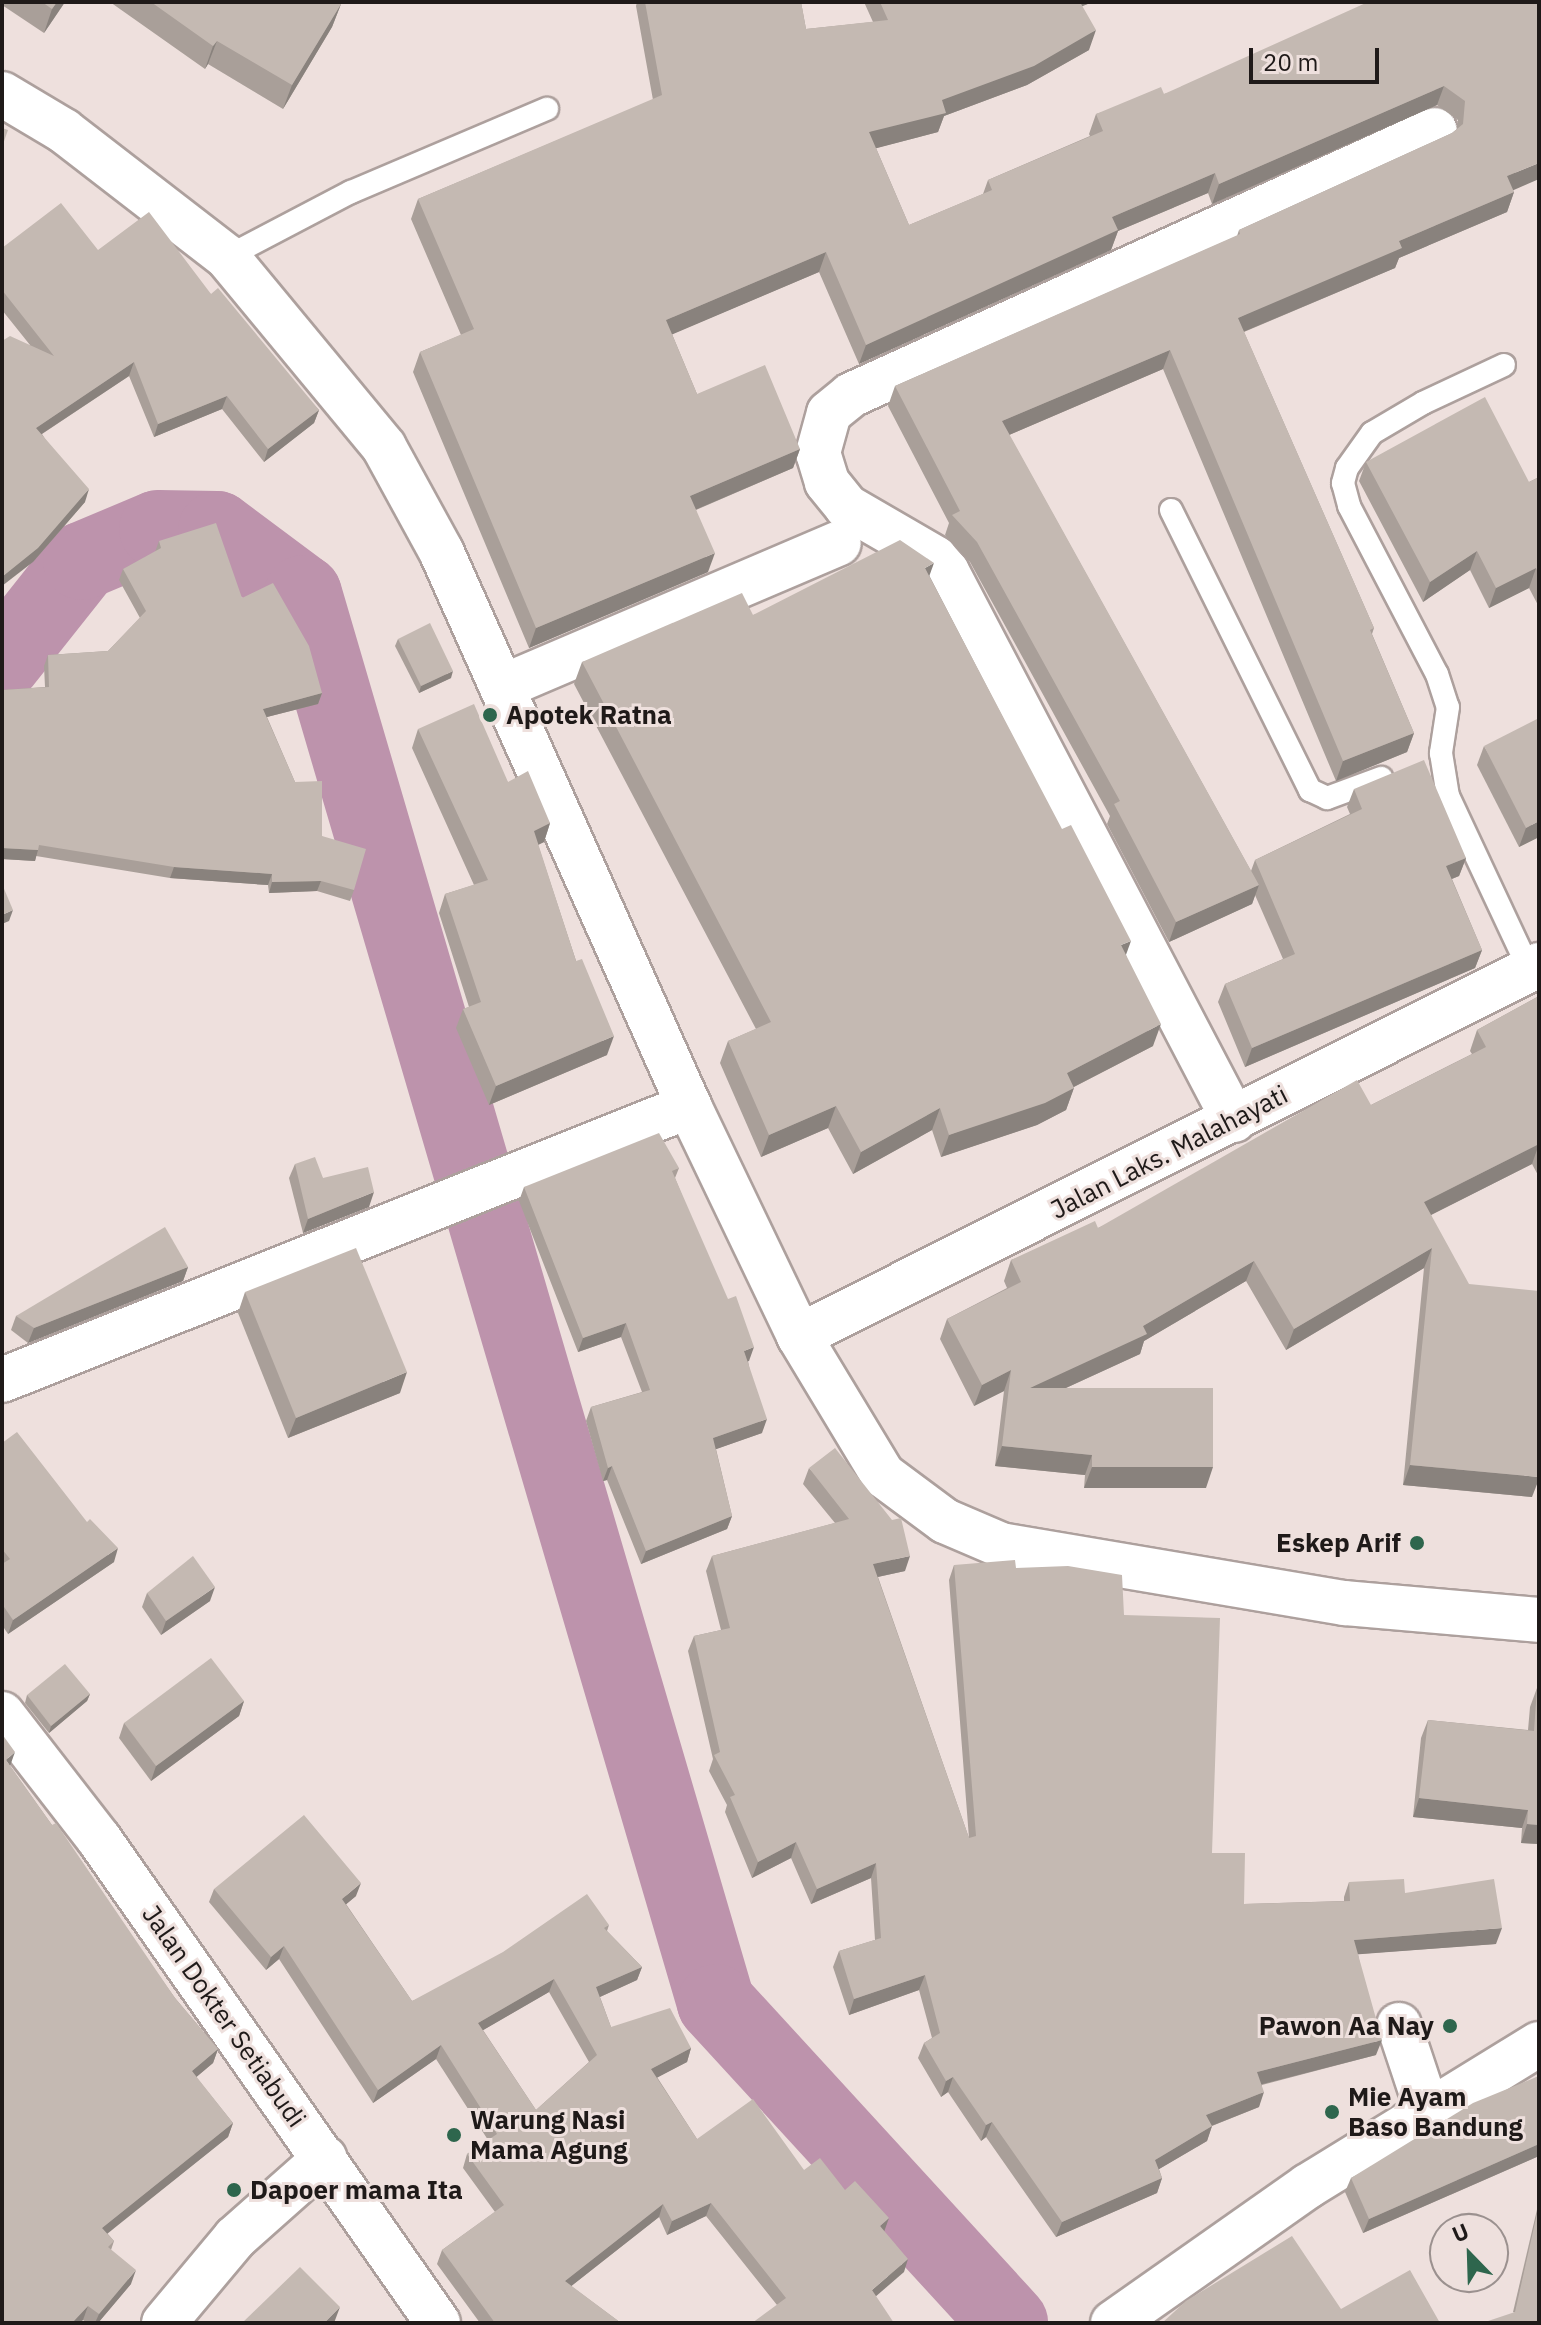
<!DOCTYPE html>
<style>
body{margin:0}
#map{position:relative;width:1541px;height:2325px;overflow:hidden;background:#eee0dd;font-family:"IBM Plex Sans",sans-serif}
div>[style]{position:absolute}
.river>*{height:78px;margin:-39px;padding:0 39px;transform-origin:39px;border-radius:39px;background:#bd93ac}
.roads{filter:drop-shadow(2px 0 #ada09d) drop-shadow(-2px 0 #ada09d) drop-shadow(0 2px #ada09d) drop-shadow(0 -2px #ada09d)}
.lane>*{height:22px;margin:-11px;padding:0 11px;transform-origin:11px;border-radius:11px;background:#fff}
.street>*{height:44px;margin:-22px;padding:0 22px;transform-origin:22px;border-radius:22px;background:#fff}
.secondary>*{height:44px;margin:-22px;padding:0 22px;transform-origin:22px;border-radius:22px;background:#fff}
.wall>*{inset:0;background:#a99f99}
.shaded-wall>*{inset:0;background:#89827d}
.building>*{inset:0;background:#c4b9b2}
.dots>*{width:22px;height:22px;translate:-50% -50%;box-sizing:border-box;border:4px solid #eee0dd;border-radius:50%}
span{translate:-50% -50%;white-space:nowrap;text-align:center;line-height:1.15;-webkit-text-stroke:6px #eee0dd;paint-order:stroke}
.poi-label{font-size:26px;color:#1f1a19;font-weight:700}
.left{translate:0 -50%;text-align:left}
.right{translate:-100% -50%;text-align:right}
.street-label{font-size:26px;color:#1f1a19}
.frame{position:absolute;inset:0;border:4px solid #1f1a19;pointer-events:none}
.north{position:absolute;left:1429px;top:2213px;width:80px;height:80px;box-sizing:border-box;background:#eee0dd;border:2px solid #9b918f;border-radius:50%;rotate:337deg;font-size:22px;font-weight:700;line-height:32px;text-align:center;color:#1f1a19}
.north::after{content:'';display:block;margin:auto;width:28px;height:36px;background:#2e664d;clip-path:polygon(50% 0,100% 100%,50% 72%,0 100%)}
.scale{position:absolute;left:1249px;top:48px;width:130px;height:36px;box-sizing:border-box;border:4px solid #1f1a19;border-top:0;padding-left:10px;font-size:24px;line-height:28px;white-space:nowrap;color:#1f1a19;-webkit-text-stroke:6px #eee0dd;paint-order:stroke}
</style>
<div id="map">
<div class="river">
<i style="left:2px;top:662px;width:129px;rotate:-51.6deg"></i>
<i style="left:82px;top:561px;width:82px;rotate:-22.8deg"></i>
<i style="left:158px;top:529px;width:59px;rotate:1deg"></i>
<i style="left:217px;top:530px;width:107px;rotate:36.7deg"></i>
<i style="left:303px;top:594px;width:1468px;rotate:73.66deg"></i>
<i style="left:716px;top:2003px;width:434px;rotate:47.5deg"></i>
</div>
<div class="roads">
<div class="lane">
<i style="left:227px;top:257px;width:140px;rotate:-27.7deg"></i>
<i style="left:351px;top:192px;width:213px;rotate:-23deg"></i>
<i style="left:1504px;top:365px;width:89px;rotate:154.9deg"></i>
<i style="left:1423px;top:403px;width:59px;rotate:149.5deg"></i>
<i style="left:1372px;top:433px;width:43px;rotate:125.5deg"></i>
<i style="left:1347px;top:468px;width:16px;rotate:105deg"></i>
<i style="left:1343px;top:483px;width:24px;rotate:75deg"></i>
<i style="left:1349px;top:506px;width:190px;rotate:62.4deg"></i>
<i style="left:1437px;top:674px;width:35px;rotate:72deg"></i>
<i style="left:1448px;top:707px;width:47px;rotate:98.7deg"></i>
<i style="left:1441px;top:753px;width:44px;rotate:80.8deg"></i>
<i style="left:1448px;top:796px;width:191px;rotate:64.9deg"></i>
<i style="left:1171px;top:510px;width:313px;rotate:63.6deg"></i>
<i style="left:1310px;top:790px;width:19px;rotate:25deg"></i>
<i style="left:1327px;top:798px;width:58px;rotate:-20.3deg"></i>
</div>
<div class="street">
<i style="left:502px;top:687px;width:366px;rotate:-23.1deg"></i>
<i style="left:1234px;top:1120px;width:619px;rotate:-117.64deg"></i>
<i style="left:947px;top:572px;width:18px;rotate:-131deg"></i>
<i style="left:935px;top:558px;width:102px;rotate:-149.9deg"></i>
<i style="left:847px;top:507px;width:32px;rotate:-129deg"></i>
<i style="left:827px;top:482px;width:30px;rotate:-107deg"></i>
<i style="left:818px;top:453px;width:41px;rotate:-74.6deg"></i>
<i style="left:829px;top:413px;width:28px;rotate:-39deg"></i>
<i style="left:851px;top:395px;width:641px;rotate:-24.41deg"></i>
<i style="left:2px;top:1380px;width:740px;rotate:-21.74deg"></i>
<i style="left:1399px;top:2025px;width:92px;rotate:71.6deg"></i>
<i style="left:164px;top:2323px;width:111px;rotate:-50.1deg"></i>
<i style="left:235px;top:2238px;width:120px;rotate:-41.6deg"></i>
</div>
<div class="secondary">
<i style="left:2px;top:94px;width:72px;rotate:30.8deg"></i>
<i style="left:64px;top:131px;width:206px;rotate:37.7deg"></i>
<i style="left:227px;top:257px;width:246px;rotate:50.4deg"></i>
<i style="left:384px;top:447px;width:119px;rotate:61.3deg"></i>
<i style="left:441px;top:551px;width:608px;rotate:65.92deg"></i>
<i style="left:689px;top:1106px;width:255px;rotate:64.4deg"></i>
<i style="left:799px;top:1336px;width:162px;rotate:58.9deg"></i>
<i style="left:883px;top:1475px;width:77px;rotate:36.6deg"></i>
<i style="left:945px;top:1521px;width:61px;rotate:23.2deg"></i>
<i style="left:1001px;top:1545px;width:349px;rotate:9.6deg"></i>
<i style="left:1345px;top:1603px;width:195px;rotate:5deg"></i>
<i style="left:799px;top:1336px;width:828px;rotate:-26.63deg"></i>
<i style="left:2px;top:1714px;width:158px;rotate:52.2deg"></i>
<i style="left:99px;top:1839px;width:591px;rotate:54.99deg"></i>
<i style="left:1113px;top:2323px;width:238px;rotate:-35.1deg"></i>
<i style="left:1308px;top:2186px;width:271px;rotate:-31.6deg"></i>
</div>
</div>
<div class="wall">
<i style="clip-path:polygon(2px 2px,65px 2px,44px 33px,2px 5px)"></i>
<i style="clip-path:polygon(110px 2px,338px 2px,341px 4px,332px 27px,283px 109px,208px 64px,205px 69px)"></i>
<i style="clip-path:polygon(637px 2px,801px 2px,806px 29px,873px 22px,864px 2px,1093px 2px,1082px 6px,1089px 50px,1027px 85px,944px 116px,938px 132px,876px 148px,909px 225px,983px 194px,988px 180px,1090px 136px,1089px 134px,1096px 114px,1164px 94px,1539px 2px,1513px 190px,1514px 192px,1507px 212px,1399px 258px,1395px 268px,1244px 332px,1374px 628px,1372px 634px,1414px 733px,1407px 752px,1336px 781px,1163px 369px,1009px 435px,1251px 871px,1255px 860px,1350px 814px,1347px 807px,1354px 789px,1466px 858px,1459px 876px,1452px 879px,1482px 950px,1475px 968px,1245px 1067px,1218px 1002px,1225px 984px,1283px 959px,1255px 895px,1252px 904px,1169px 942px,1107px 824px,1110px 816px,970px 562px,945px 535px,949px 523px,888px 406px,895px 386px,1237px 236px,1239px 230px,1452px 133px,1457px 129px,1458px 120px,1437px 105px,1212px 204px,1208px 193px,1118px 231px,1111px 250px,859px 364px,819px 272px,672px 334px,697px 394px,800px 449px,793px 468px,696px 510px,708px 572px,529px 648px,413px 372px,420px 352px,461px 335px,411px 219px,418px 199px,653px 100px,636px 6px)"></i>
<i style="clip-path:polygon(2px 248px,98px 250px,211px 294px,319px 410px,314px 423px,264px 462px,222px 409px,154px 437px,129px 376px,42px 434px,85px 502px,33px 562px,30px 345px,2px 310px)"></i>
<i style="clip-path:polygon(1366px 462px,1529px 482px,1539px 477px,1539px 607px,1529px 588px,1489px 608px,1470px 570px,1423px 602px,1359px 481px)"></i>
<i style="clip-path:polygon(159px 541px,242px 598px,322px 693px,318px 704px,267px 717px,295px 782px,322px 836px,354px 890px,350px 901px,317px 891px,269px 893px,268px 885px,170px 878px,36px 856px,35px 861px,2px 859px,2px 690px,45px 687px,44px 666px,48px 655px,108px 651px,140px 618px,119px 580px,123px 569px,155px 552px)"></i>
<i style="clip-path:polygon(929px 575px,1126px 955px,1153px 1046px,1074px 1087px,1066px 1110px,1037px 1125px,941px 1157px,932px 1130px,853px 1174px,828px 1128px,761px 1157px,720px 1063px,728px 1041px,756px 1029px,574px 684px,582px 662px,753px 615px)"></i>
<i style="clip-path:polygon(398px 639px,451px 678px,419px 693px,395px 646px)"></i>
<i style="clip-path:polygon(418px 729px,508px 782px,550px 823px,544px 842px,538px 845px,607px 1055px,489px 1105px,456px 1028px,463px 1009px,469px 1007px,439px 913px,445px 894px,474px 885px,412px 748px)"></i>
<i style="clip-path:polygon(1484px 746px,1539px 837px,1519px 847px,1477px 765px)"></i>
<i style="clip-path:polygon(1539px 996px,1539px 1177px,1532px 1164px,1431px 1215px,1532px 1497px,1403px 1485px,1424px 1268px,1286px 1350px,1246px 1281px,1144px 1341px,1140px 1354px,1066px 1388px,1206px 1488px,1084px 1488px,1085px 1475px,995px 1466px,1004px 1391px,974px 1406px,940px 1339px,947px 1319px,1007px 1288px,1004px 1281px,1011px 1260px,1098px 1228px,1371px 1105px,1472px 1054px,1470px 1051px,1477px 1030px)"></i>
<i style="clip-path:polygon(295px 1164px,323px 1178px,369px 1207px,303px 1233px,289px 1178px)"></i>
<i style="clip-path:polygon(679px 1168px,675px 1178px,749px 1361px,748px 1361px,762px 1433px,716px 1449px,732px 1516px,727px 1529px,641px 1564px,607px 1480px,603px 1481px,586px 1421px,591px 1407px,642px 1392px,621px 1337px,578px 1352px,519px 1201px,524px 1187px)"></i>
<i style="clip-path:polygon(188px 1267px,183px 1281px,28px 1343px,11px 1330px,16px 1316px)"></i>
<i style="clip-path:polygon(245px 1292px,400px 1393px,288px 1438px,238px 1313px)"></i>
<i style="clip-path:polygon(2px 1443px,114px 1562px,8px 1634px,2px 1625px)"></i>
<i style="clip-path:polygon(809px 1468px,905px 1571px,878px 1577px,969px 1838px,949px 1580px,954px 1565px,1016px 1568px,1124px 1615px,1212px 1853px,1244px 1904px,1344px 1901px,1344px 1897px,1349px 1882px,1405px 1893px,1496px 1944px,1358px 1954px,1376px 2055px,1262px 2085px,1259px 2107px,1212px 2126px,1207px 2141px,1159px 2169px,1162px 2178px,1157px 2193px,1056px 2237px,986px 2137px,981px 2141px,948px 2092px,941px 2097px,918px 2058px,924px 2043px,932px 2038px,919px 1990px,849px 2015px,833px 1967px,839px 1951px,875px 1940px,871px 1878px,811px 1904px,791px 1858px,752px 1878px,725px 1812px,727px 1805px,709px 1771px,713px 1759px,688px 1651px,694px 1636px,721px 1630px,706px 1571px,712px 1556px,835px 1523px,803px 1484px)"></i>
<i style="clip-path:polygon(147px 1593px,210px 1601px,161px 1635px,142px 1607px)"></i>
<i style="clip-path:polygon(1537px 1688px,1539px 1844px,1521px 1843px,1522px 1828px,1413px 1817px,1421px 1738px,1428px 1720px,1528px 1730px,1530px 1707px)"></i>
<i style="clip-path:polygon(90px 1694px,87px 1701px,49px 1733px,25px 1703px,27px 1695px)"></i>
<i style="clip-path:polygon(244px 1701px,239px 1716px,151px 1781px,119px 1738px,124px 1723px)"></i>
<i style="clip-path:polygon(10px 1766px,175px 1998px,218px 2049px,213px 2063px,196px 2077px,233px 2123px,228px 2137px,107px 2233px,114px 2241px,111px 2250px,131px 2284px,98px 2323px,87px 2323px,83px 2320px,79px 2323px,2px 2323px)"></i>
<i style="clip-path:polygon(evenodd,214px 1889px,356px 1896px,346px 1904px,412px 2001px,609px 1925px,607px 1931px,642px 1967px,637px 1980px,600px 1997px,611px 2027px,691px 2048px,687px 2062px,657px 2077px,697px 2139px,804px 2170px,845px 2190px,884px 2231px,904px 2272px,777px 2305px,706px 2216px,667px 2235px,659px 2217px,571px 2286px,621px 2323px,480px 2323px,437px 2264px,442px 2250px,495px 2212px,463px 2168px,467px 2154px,488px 2140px,436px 2059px,373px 2103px,279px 1959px,266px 1970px,209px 1902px,214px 1889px,549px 1992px,589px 2062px,536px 2110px,483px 2030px,549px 1992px)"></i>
<i style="clip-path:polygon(1539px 2076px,1539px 2156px,1363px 2233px,1345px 2192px,1351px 2178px)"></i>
<i style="clip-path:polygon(1539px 2201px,1539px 2323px,1513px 2312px)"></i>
</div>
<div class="shaded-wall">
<i style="clip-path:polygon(57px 2px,65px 2px,44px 33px,52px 9px)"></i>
<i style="clip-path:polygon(1071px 2px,1093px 2px,1067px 12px)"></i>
<i style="clip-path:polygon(341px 4px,332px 27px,283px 109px,292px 85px)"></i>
<i style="clip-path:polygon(1096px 30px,1089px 50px,1027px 85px,944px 116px,938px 132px,862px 152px,869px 132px)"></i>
<i style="clip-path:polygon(217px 41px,208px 64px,205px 69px,213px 46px)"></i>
<i style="clip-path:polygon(1444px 86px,1437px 105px,1212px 204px,1219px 184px)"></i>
<i style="clip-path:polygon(1539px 163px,1539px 179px,1500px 196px,1507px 176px)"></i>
<i style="clip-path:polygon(1215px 173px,1208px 193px,1118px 231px,1111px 250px,859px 364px,866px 345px,1112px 217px)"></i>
<i style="clip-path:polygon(1514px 192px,1507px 212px,1399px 258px,1395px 268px,1231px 337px,1238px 318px,1399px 241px)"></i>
<i style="clip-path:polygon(826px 252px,819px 272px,659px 340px,666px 320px)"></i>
<i style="clip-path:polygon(1170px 350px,1163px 369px,995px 441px,1002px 421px)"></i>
<i style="clip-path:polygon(134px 362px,129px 376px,31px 441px,36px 428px)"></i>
<i style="clip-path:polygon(227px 396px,222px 409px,154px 437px,158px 424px)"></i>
<i style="clip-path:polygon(319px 410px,314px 423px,264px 462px,268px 449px)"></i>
<i style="clip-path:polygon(800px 449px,793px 468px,683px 515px,690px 496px)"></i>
<i style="clip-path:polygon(89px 489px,85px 502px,33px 562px,2px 586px,2px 577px)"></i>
<i style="clip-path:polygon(1477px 551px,1470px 570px,1423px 602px,1430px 582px)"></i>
<i style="clip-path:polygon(715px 553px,708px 572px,529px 648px,536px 628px)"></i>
<i style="clip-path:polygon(934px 563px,926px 585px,925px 568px)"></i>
<i style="clip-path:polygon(1536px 568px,1529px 588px,1489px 608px,1496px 588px)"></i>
<i style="clip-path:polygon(453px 671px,451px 678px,419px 693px,421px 686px)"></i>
<i style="clip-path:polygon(322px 693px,318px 704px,259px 719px,263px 709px)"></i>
<i style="clip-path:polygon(1414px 733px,1407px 752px,1336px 781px,1343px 761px)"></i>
<i style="clip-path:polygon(1539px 821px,1539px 837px,1519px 847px,1526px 828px)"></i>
<i style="clip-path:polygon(550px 823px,544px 842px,527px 850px,534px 831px)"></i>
<i style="clip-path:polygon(2px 848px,38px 850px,35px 861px,2px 859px)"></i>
<i style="clip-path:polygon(1466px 858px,1459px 876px,1439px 884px,1446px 866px)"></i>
<i style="clip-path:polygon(174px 867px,272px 874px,268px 885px,170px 878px)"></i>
<i style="clip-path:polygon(321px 881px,317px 891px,269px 893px,272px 882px)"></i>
<i style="clip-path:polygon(1259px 885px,1252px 904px,1169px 942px,1176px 922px)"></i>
<i style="clip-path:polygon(13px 910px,9px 921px,2px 924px,2px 915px)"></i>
<i style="clip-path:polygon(1131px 941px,1123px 963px,1121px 945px)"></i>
<i style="clip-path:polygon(1482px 950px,1475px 968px,1245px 1067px,1252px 1048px)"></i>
<i style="clip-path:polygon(1161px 1024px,1153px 1046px,1058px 1095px,1067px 1073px)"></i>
<i style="clip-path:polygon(614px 1036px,607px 1055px,489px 1105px,496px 1086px)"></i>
<i style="clip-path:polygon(1074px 1088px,1066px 1110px,1037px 1125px,941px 1157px,949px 1135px)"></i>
<i style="clip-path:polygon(836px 1106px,828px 1128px,761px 1157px,769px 1135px)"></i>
<i style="clip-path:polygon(940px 1108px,932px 1130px,853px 1174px,861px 1152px)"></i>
<i style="clip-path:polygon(1539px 1144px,1532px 1164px,1417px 1222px,1424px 1202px)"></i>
<i style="clip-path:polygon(374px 1192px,369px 1207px,303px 1233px,308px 1219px)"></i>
<i style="clip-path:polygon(1432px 1248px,1424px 1268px,1286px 1350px,1294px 1329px)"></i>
<i style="clip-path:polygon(1254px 1261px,1246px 1281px,1144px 1341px,1140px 1354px,1022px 1408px,1030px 1388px,1143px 1326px)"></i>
<i style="clip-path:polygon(188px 1267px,183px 1281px,28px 1343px,34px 1328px)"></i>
<i style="clip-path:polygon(626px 1323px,621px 1337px,578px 1352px,583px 1338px)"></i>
<i style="clip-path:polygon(754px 1347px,749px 1361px,739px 1364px,744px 1351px)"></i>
<i style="clip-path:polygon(1011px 1370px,1004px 1391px,974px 1406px,982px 1385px)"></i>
<i style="clip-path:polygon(407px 1372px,400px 1393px,288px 1438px,296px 1418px)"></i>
<i style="clip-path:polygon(767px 1419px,762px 1433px,708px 1452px,713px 1438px)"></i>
<i style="clip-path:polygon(1002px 1446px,1092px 1455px,1085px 1475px,995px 1466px)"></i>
<i style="clip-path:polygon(1410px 1465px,1539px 1477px,1539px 1479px,1532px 1497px,1403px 1485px)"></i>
<i style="clip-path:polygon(612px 1466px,607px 1480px,603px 1481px,608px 1468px)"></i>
<i style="clip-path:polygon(1092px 1467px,1213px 1467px,1206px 1488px,1084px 1488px)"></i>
<i style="clip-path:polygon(732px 1516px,727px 1529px,641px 1564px,646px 1551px)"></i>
<i style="clip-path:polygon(118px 1548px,114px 1562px,8px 1634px,13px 1620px)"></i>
<i style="clip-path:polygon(910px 1556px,905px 1571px,868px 1579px,873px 1564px)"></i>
<i style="clip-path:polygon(215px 1587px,210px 1601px,161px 1635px,166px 1621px)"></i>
<i style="clip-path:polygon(90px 1694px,87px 1701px,49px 1733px,51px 1726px)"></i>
<i style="clip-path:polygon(244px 1701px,239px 1716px,151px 1781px,156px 1766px)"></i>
<i style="clip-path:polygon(15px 1752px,10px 1766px,6px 1760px)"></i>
<i style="clip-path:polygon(1419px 1798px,1528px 1810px,1522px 1828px,1413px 1817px)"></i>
<i style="clip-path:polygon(1527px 1824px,1539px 1825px,1539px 1844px,1521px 1843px)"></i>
<i style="clip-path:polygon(796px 1842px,791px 1858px,752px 1878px,758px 1862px)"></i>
<i style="clip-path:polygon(876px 1863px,871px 1878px,811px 1904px,817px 1889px)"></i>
<i style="clip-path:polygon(361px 1883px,356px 1896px,337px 1912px,342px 1899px)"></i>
<i style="clip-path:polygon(1502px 1928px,1496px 1944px,1349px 1955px,1354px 1940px)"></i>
<i style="clip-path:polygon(284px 1946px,279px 1959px,266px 1970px,271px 1957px)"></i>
<i style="clip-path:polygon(642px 1967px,637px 1980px,591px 2001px,596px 1987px)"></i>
<i style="clip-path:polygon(925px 1975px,919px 1990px,849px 2015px,854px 1999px)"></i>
<i style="clip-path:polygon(554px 1979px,549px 1992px,473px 2036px,478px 2023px)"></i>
<i style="clip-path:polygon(1382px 2040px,1376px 2055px,1251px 2087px,1257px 2072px)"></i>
<i style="clip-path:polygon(441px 2045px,436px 2059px,373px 2103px,378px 2090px)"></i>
<i style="clip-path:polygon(691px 2048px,687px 2062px,647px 2083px,651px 2069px)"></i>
<i style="clip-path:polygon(218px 2049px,213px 2063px,187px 2085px,192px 2071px)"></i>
<i style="clip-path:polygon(953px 2077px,948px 2092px,941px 2097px,946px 2081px)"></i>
<i style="clip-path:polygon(1264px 2092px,1259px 2107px,1201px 2130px,1206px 2115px)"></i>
<i style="clip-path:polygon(992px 2122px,986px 2137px,981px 2141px,986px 2125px)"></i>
<i style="clip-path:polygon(233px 2123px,228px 2137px,97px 2242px,102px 2228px)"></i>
<i style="clip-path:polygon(1212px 2126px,1207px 2141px,1149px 2175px,1155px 2160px)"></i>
<i style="clip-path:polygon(1539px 2144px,1539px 2156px,1363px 2233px,1369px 2219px)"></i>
<i style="clip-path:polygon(1162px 2178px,1157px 2193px,1056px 2237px,1062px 2222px)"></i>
<i style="clip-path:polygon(711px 2203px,706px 2216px,667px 2235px,672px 2221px)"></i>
<i style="clip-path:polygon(663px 2204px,659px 2217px,560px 2295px,565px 2281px)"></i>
<i style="clip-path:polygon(889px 2218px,884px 2232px,880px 2226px)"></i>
<i style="clip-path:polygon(908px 2259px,904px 2272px,867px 2304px,872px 2290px)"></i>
<i style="clip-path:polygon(136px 2270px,131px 2284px,98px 2323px,95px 2323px,99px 2314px)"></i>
<i style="clip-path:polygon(88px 2306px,83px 2320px,79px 2323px,72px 2323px)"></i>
<i style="clip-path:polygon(340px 2307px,334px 2323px,324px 2323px)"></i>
</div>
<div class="building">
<i style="clip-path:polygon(42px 2px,57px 2px,52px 9px)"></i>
<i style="clip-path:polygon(151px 2px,338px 2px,341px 4px,292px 85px,217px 41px,213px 46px)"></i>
<i style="clip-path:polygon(645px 2px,801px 2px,806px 29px,888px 20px,880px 2px,1080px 2px,1096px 30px,1034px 66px,942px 100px,946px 113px,869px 132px,909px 225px,992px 190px,988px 180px,1103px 131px,1096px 114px,1161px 87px,1164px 94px,1368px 2px,1539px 2px,1539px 163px,1507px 176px,1514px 192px,1399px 241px,1402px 248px,1238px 318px,1374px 628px,1370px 630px,1414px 733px,1343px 761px,1170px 350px,1002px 421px,1259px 885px,1176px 922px,1114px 804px,1120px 801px,977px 542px,952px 515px,960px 511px,895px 386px,1240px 234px,1239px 230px,1452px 133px,1463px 124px,1465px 101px,1444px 86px,1219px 184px,1215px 173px,1112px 217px,1118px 230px,866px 345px,826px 252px,666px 320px,697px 394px,765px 365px,800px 449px,690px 496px,715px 553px,536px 628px,420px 352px,474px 329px,418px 199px,662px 95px)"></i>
<i style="clip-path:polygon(2px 128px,8px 130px,2px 147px)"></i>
<i style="clip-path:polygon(61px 203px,98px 250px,149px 212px,211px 294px,218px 288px,319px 410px,268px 449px,227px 396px,158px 424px,134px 362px,36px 428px,89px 489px,38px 548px,2px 577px,2px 341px,10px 336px,54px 356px,2px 290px,2px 248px)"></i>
<i style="clip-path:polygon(1485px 397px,1529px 482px,1539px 477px,1539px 574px,1536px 568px,1496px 588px,1477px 551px,1430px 582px,1366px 462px)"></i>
<i style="clip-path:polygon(216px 523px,242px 598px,273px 583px,309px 646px,322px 693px,263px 709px,295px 782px,322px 781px,322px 836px,366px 849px,354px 890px,321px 881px,272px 882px,272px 874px,174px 867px,39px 845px,38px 850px,2px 848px,2px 690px,49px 687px,48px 655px,108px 651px,146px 611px,123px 569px,161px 548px,159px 541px)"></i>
<i style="clip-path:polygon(900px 540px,934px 563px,925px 568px,1062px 829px,1071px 825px,1131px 941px,1121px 945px,1161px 1024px,1067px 1073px,1074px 1088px,1045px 1103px,949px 1135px,940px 1108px,861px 1152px,836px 1106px,769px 1135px,728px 1041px,771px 1022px,582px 662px,742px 593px,753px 615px)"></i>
<i style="clip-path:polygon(430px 623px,453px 671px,421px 686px,398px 639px)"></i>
<i style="clip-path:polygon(474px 704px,508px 782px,528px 771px,550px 823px,534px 831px,576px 961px,582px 959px,614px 1036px,496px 1086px,463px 1009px,481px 1002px,445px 894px,488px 880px,418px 729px)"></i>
<i style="clip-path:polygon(1539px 718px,1539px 821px,1526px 828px,1484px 746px)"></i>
<i style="clip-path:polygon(1424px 760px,1466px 858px,1446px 866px,1482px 950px,1252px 1048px,1225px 984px,1295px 954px,1255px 860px,1362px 809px,1354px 789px)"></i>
<i style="clip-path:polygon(2px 884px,13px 910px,2px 915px)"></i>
<i style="clip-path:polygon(1539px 996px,1539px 1144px,1424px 1202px,1469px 1284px,1539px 1291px,1539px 1477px,1410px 1465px,1432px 1248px,1294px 1329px,1254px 1261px,1143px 1326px,1147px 1334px,1030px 1388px,1213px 1388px,1213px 1467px,1092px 1467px,1092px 1455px,1002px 1446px,1011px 1370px,982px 1385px,947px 1319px,1021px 1282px,1011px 1260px,1095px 1221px,1098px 1228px,1357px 1080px,1371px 1105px,1486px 1047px,1477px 1030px)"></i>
<i style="clip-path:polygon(659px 1133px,679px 1168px,672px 1171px,728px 1299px,736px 1296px,754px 1347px,744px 1351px,767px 1419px,713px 1438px,732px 1516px,646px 1551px,612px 1466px,608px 1468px,591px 1407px,650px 1390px,626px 1323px,583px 1338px,524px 1187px)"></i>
<i style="clip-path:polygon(315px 1157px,323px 1178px,368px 1167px,374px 1192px,308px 1219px,295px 1164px)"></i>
<i style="clip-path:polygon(165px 1227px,188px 1267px,34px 1328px,16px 1316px)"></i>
<i style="clip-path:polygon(356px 1248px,407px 1372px,296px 1418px,245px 1292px)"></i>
<i style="clip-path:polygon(17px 1432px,87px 1522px,90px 1519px,118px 1548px,13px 1620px,2px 1604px,2px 1564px,10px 1559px,2px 1549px,2px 1443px)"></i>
<i style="clip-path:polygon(835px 1448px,892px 1520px,901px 1518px,910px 1556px,873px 1564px,969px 1838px,976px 1836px,954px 1565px,1015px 1560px,1016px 1568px,1068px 1566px,1122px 1575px,1124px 1615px,1220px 1618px,1212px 1853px,1245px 1853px,1244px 1904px,1350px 1901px,1349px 1882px,1404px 1879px,1405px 1893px,1494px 1879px,1502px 1928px,1354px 1940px,1382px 2040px,1257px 2072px,1264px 2092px,1206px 2115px,1212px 2126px,1155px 2160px,1162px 2178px,1062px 2222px,992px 2122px,986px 2125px,953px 2077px,946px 2081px,924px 2043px,940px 2033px,925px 1975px,854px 1999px,839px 1951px,881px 1938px,876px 1863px,817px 1889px,796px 1842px,758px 1862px,730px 1797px,735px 1795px,714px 1755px,720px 1752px,694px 1636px,730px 1628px,712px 1556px,849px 1519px,809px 1468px)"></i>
<i style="clip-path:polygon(193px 1556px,215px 1587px,166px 1621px,147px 1593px)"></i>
<i style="clip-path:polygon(211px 1658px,244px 1701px,156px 1766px,124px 1723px)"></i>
<i style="clip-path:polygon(65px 1664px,90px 1694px,51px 1726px,27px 1695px)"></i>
<i style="clip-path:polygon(1537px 1688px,1539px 1689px,1539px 1825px,1527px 1824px,1528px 1810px,1419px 1798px,1428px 1720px,1534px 1731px)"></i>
<i style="clip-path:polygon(2px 1734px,15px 1752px,6px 1760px,52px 1825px,56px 1823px,175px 1998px,218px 2049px,192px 2071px,233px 2123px,102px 2228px,114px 2241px,108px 2247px,136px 2270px,99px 2314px,88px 2306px,72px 2323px,2px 2323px)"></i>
<i style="clip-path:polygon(evenodd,304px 1815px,361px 1883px,342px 1899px,412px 2001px,503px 1952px,587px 1894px,609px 1925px,604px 1928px,642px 1967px,596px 1987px,611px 2027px,670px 2008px,691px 2048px,651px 2069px,697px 2139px,753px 2099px,804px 2170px,820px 2158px,845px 2190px,855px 2181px,889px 2218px,880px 2226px,908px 2259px,872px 2290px,894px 2323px,752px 2323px,786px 2298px,711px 2203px,672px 2221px,663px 2204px,565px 2281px,621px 2323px,495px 2323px,442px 2250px,504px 2205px,467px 2154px,497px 2134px,441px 2045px,378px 2090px,284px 1946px,271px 1957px,214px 1889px,304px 1815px,554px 1979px,597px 2055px,536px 2110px,478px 2023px,554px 1979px)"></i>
<i style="clip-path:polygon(1539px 2076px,1539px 2144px,1369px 2219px,1351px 2178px,1473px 2103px)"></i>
<i style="clip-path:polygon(1539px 2205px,1539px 2323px,1482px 2323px,1515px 2312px)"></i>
<i style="clip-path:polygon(1292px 2236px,1341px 2309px,1410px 2270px,1440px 2323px,1162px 2323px,1186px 2301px)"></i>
<i style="clip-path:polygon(300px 2267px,340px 2307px,324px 2323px,242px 2323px)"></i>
</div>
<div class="dots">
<i style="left:490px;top:715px;background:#2e664d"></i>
<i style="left:1417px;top:1543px;background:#2e664d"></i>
<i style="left:1450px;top:2026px;background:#2e664d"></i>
<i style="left:1332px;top:2112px;background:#2e664d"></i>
<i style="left:454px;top:2135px;background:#2e664d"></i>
<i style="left:234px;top:2190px;background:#2e664d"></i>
</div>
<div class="poi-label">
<span class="left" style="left:506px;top:715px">Apotek Ratna</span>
<span class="right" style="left:1401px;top:1543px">Eskep Arif</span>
<span class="right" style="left:1434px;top:2026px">Pawon Aa Nay</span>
<span class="left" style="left:1348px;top:2112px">Mie Ayam<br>Baso Bandung</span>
<span class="left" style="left:470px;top:2135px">Warung Nasi<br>Mama Agung</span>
<span class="left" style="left:250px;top:2190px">Dapoer mama Ita</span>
</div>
<div class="street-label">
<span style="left:1169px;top:1152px;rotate:-27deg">Jalan Laks. Malahayati</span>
<span style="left:224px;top:2016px;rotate:55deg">Jalan Dokter Setiabudi</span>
</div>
<div class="frame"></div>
<div class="north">U</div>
<div class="scale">20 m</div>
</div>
